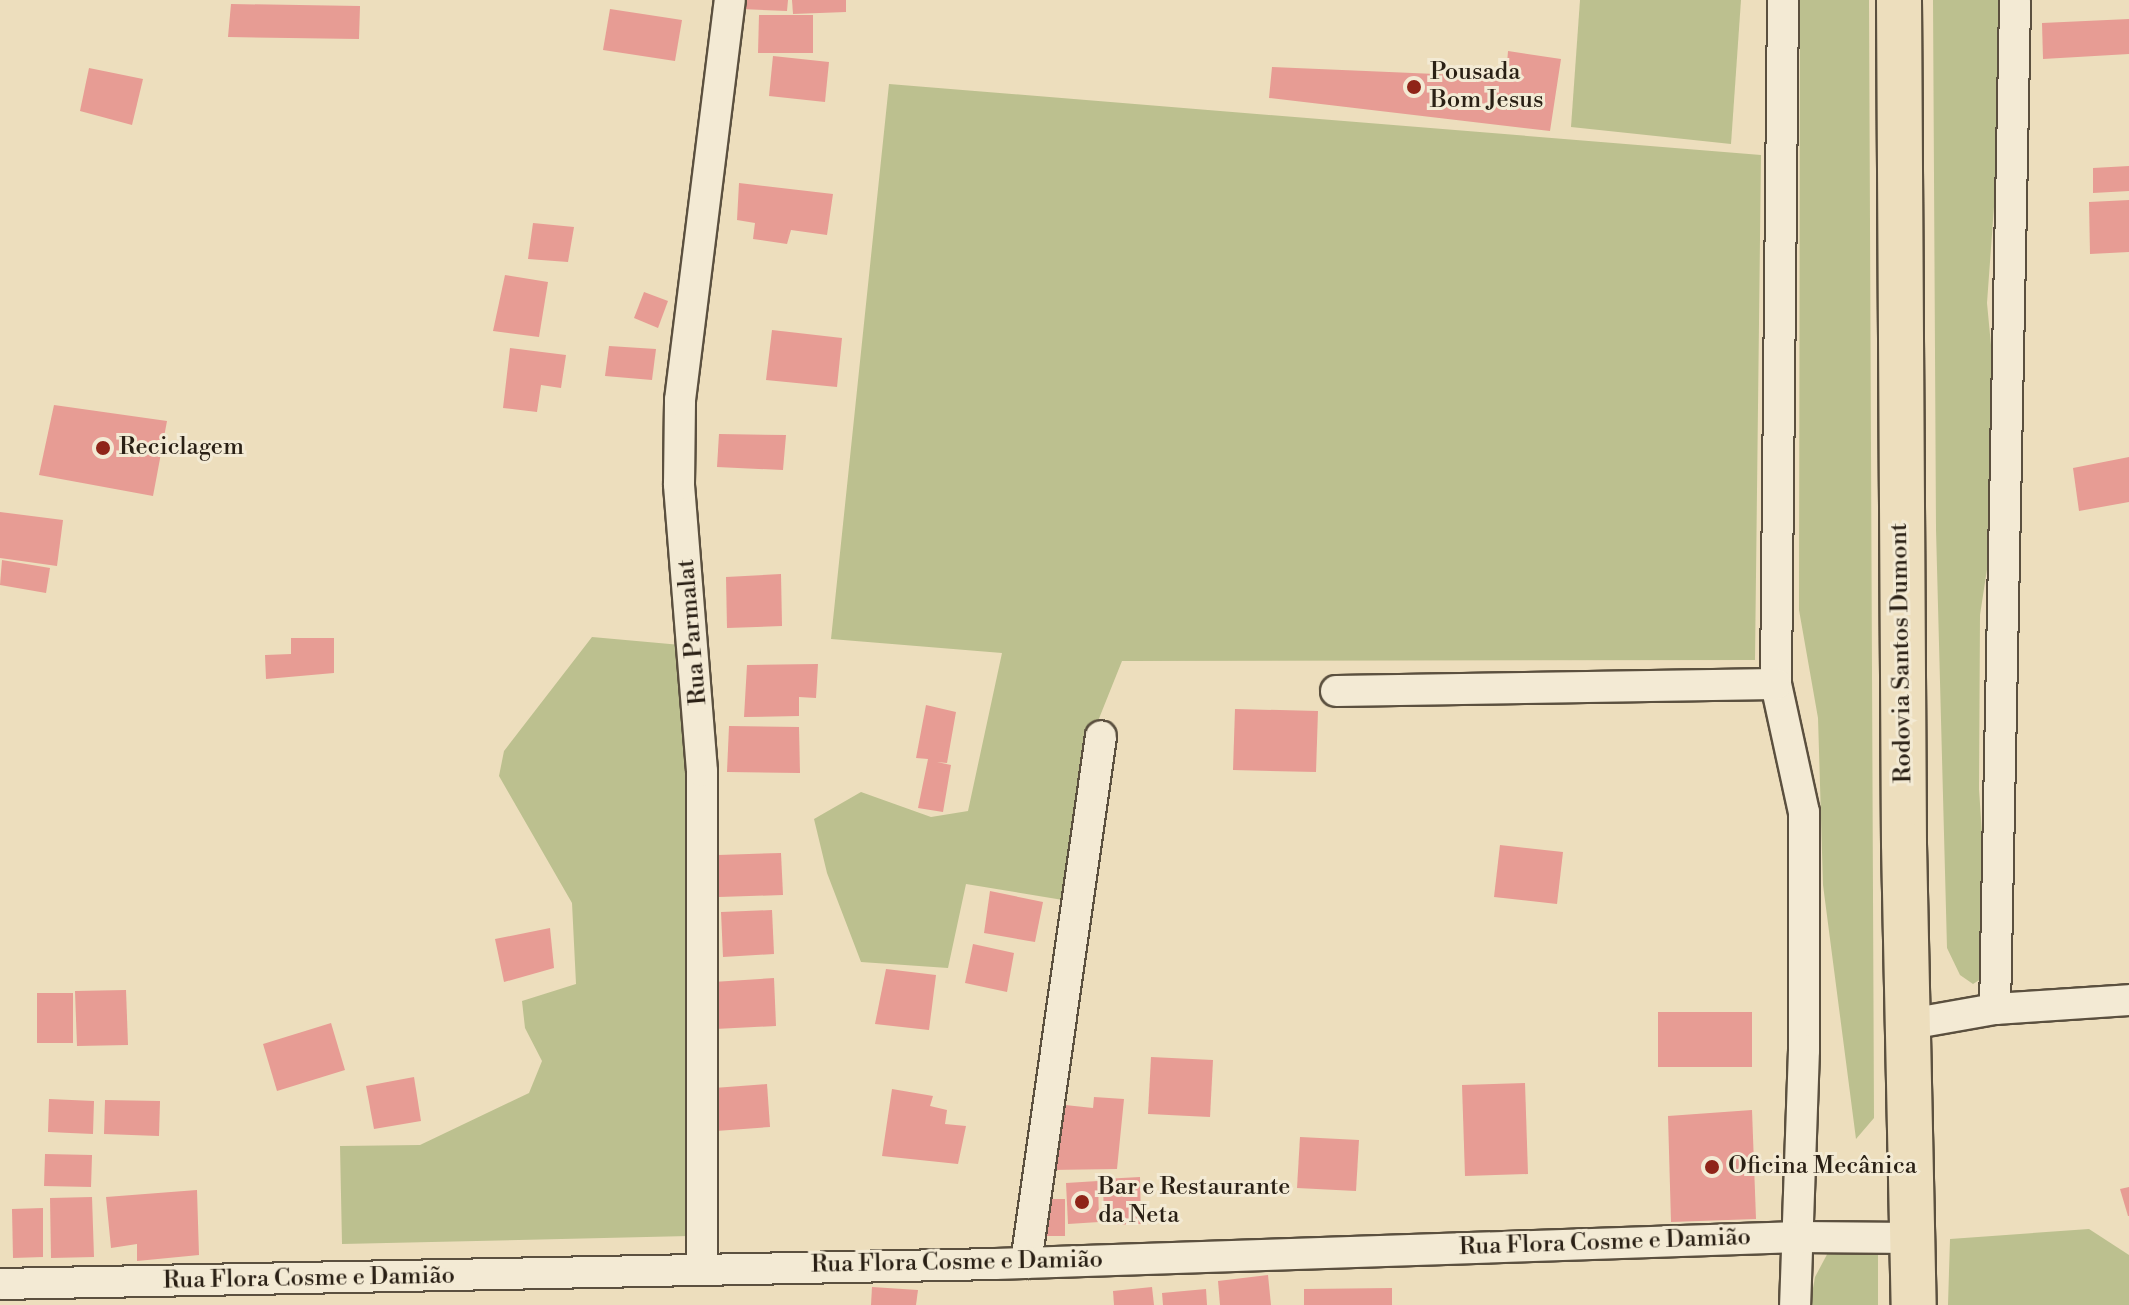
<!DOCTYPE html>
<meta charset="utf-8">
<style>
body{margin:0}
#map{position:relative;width:2129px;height:1305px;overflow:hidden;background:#eddebd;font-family:"Libre Bodoni",serif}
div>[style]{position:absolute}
.green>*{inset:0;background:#bcc08f}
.building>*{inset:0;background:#e79c94}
.roads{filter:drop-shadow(2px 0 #5b503f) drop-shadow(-2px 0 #5b503f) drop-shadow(0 2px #5b503f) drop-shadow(0 -2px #5b503f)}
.street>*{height:30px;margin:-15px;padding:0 15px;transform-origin:15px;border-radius:15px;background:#f3ead4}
.highway>*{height:44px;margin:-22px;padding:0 22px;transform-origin:22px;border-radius:22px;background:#eddebd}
.dots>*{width:22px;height:22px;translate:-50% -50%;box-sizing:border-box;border:4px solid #f3ead4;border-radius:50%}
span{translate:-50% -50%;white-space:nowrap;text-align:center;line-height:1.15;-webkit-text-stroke:6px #f3ead4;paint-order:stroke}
.poi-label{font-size:24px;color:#2a2015}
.left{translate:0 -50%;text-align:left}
.street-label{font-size:24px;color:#2a2015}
</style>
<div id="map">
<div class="green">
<i style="clip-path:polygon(1580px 0,1741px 0,1731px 144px,1571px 127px)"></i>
<i style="clip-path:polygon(1800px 0,1869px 0,1874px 1118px,1856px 1139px,1823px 885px,1818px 718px,1799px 610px)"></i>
<i style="clip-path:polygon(1933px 0,2013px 0,2007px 167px,1995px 193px,1987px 303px,1995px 387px,1991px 543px,1980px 615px,1979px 789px,1987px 909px,1981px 979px,1973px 984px,1960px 975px,1947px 948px,1936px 530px)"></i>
<i style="clip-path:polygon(889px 84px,1761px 155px,1755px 660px,1122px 661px,1092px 736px,1069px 901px,966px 884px,948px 968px,861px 962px,827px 873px,814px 819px,861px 792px,931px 817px,968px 811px,1002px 653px,831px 639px)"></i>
<i style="clip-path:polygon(592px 637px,681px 645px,693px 912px,689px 1236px,342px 1244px,340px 1146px,420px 1145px,529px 1093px,542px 1061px,525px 1028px,522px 1001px,576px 984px,572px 903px,499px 776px,504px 751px)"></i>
<i style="clip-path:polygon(2089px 1229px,2129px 1255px,2129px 1305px,1948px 1305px,1950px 1239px)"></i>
<i style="clip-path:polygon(1878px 1243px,1878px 1305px,1810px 1305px,1815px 1277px,1832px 1245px)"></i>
</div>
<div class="building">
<i style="clip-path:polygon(742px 0,788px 0,787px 11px,741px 9px)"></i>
<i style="clip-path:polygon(792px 0,846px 0,846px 12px,793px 14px)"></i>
<i style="clip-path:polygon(231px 4px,360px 6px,359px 39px,228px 37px)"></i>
<i style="clip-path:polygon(610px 9px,682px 20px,675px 61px,603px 50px)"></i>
<i style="clip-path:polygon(759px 15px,813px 15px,813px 53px,758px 53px)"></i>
<i style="clip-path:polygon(2129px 19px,2129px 54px,2043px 59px,2042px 23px)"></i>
<i style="clip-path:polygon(1508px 51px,1561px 59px,1550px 131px,1269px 98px,1272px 67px,1506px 77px)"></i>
<i style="clip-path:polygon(773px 56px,829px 62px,825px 102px,769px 96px)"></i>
<i style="clip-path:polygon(89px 68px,143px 79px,132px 125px,80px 111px)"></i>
<i style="clip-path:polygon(2129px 166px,2129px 191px,2093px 193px,2093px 168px)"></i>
<i style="clip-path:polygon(739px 183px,833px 194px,827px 235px,791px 230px,787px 244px,753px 239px,755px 223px,737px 220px)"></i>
<i style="clip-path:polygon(2129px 200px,2129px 252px,2090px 254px,2089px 202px)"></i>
<i style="clip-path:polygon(533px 223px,574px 227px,568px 262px,528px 259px)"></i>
<i style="clip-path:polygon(505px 275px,548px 282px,539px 337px,493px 331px)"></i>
<i style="clip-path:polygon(644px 292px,668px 301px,658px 328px,634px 318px)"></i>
<i style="clip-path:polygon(772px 330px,842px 338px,837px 387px,766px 380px)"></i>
<i style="clip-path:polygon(609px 346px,656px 349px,652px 380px,605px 376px)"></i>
<i style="clip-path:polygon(510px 348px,566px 355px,561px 388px,541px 385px,537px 412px,503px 408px)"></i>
<i style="clip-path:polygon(54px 405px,167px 421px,153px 496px,39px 475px)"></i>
<i style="clip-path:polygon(719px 434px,786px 435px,783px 470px,717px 467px)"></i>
<i style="clip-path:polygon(2129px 457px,2129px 502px,2079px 511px,2073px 468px)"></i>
<i style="clip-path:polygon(0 512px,63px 520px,57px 566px,0 558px)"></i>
<i style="clip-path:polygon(2px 560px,50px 568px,46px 593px,0 585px)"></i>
<i style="clip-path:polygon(781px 574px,782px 626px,727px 628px,726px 577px)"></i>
<i style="clip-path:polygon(291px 638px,334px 638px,334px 673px,266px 679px,265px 655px,291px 654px)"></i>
<i style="clip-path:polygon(818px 664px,816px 698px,799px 697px,799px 716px,744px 717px,747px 665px)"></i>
<i style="clip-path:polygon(926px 705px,956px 712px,947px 763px,937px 762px,951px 765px,943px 812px,918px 808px,928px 759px,916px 758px)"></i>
<i style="clip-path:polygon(1235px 709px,1318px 711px,1316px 772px,1233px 770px)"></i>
<i style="clip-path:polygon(729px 726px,799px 727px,800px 773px,727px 772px)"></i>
<i style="clip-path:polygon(1500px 845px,1563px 852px,1557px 904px,1494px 897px)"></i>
<i style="clip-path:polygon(781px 853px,783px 895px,719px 897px,718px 855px)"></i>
<i style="clip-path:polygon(990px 891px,1043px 902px,1035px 942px,984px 933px)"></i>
<i style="clip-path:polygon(772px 910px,774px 954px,723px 957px,721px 912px)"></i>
<i style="clip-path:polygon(550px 928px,554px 968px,504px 982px,495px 939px)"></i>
<i style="clip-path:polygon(973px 944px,1014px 953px,1007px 992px,965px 983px)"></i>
<i style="clip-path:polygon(886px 969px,936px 975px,929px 1030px,875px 1024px)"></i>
<i style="clip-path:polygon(774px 978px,776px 1026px,715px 1029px,713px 982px)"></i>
<i style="clip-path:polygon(126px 990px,128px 1045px,77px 1046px,75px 991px)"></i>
<i style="clip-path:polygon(37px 993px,73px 993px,73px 1043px,37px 1043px)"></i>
<i style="clip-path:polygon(1658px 1012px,1752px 1012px,1752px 1067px,1658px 1067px)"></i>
<i style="clip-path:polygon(331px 1023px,345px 1070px,277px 1091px,263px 1044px)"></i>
<i style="clip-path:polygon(1151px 1057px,1213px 1060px,1210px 1117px,1148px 1114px)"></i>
<i style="clip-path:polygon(414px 1077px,421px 1121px,374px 1129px,366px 1086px)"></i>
<i style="clip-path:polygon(1525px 1083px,1528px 1174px,1465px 1176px,1462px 1085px)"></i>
<i style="clip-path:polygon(767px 1084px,770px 1127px,716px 1131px,714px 1088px)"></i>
<i style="clip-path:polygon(892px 1089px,933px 1096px,930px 1106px,947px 1110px,945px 1124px,966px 1126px,958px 1164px,882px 1156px)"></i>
<i style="clip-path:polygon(1094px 1097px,1124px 1099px,1117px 1169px,1050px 1170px,1056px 1104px,1093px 1108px)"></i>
<i style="clip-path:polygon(49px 1099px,94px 1101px,93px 1134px,48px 1132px)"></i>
<i style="clip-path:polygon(105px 1100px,160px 1101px,159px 1136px,104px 1134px)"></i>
<i style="clip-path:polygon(1752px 1110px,1756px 1219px,1671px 1222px,1668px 1116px)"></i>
<i style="clip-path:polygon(1300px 1137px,1359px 1140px,1356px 1191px,1297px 1188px)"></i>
<i style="clip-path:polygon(45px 1154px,92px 1155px,91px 1187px,44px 1186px)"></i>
<i style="clip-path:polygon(1140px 1177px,1141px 1224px,1104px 1225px,1103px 1179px)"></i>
<i style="clip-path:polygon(1098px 1181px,1099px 1222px,1068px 1224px,1066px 1183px)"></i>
<i style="clip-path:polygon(2129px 1187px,2129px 1216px,2128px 1216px,2120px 1189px)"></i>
<i style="clip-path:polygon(197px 1190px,199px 1255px,137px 1261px,137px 1244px,111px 1248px,106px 1197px)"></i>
<i style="clip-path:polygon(92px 1197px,94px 1257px,51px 1258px,50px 1198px)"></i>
<i style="clip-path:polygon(1046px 1199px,1065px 1199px,1065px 1236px,1046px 1236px)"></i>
<i style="clip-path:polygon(43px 1208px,43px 1257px,13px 1258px,12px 1209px)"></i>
<i style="clip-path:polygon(1268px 1275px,1271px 1305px,1220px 1305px,1218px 1281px)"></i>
<i style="clip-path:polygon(872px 1287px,918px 1290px,916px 1305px,871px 1305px)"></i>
<i style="clip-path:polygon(1152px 1287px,1154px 1305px,1114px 1305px,1113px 1291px)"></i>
<i style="clip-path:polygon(1392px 1288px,1392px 1305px,1304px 1305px,1304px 1289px)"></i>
<i style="clip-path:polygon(1206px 1289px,1207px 1305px,1163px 1305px,1162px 1293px)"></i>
</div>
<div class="roads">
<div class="street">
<i style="left:1783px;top:0;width:684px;rotate:90.59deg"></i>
<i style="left:1776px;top:684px;width:131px;rotate:77.7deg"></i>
<i style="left:1804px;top:812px;width:238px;rotate:90deg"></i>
<i style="left:1804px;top:1050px;width:255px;rotate:92deg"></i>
<i style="left:1336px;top:691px;width:440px;rotate:-0.9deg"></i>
<i style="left:1995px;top:1009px;width:1009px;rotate:-88.86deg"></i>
<i style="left:1910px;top:1024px;width:86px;rotate:-10deg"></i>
<i style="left:1995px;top:1009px;width:134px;rotate:-3.8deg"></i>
<i style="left:1026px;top:1263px;width:532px;rotate:-81.9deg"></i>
<i style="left:702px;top:1268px;width:497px;rotate:-90deg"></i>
<i style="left:702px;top:771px;width:288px;rotate:-94.6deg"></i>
<i style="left:679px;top:484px;width:84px;rotate:-89.3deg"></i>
<i style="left:680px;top:400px;width:403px;rotate:-82.9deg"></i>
<i style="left:0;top:1284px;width:995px;rotate:-1.15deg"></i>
<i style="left:995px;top:1264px;width:804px;rotate:-1.92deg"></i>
<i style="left:1799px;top:1237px;width:115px;rotate:0.5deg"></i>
</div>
<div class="highway">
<i style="left:1899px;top:0;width:844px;rotate:89.66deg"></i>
<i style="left:1904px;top:844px;width:461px;rotate:88.8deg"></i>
</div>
</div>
<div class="dots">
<i style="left:1414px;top:87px;background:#8f2418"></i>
<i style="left:103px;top:448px;background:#8f2418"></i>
<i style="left:1712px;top:1167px;background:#8f2418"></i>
<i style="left:1082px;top:1202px;background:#8f2418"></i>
</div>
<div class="poi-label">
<span class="left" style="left:1430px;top:87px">Pousada<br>Bom Jesus</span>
<span class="left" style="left:119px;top:448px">Reciclagem</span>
<span class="left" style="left:1728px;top:1167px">Oficina Mecânica</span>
<span class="left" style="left:1098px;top:1202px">Bar e Restaurante<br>da Neta</span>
</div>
<div class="street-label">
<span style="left:693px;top:632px;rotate:-95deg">Rua Parmalat</span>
<span style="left:1902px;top:653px;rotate:-91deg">Rodovia Santos Dumont</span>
<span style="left:1605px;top:1243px;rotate:-2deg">Rua Flora Cosme e Damião</span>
<span style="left:957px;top:1263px;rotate:-1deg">Rua Flora Cosme e Damião</span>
<span style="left:309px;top:1279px;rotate:-1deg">Rua Flora Cosme e Damião</span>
</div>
</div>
